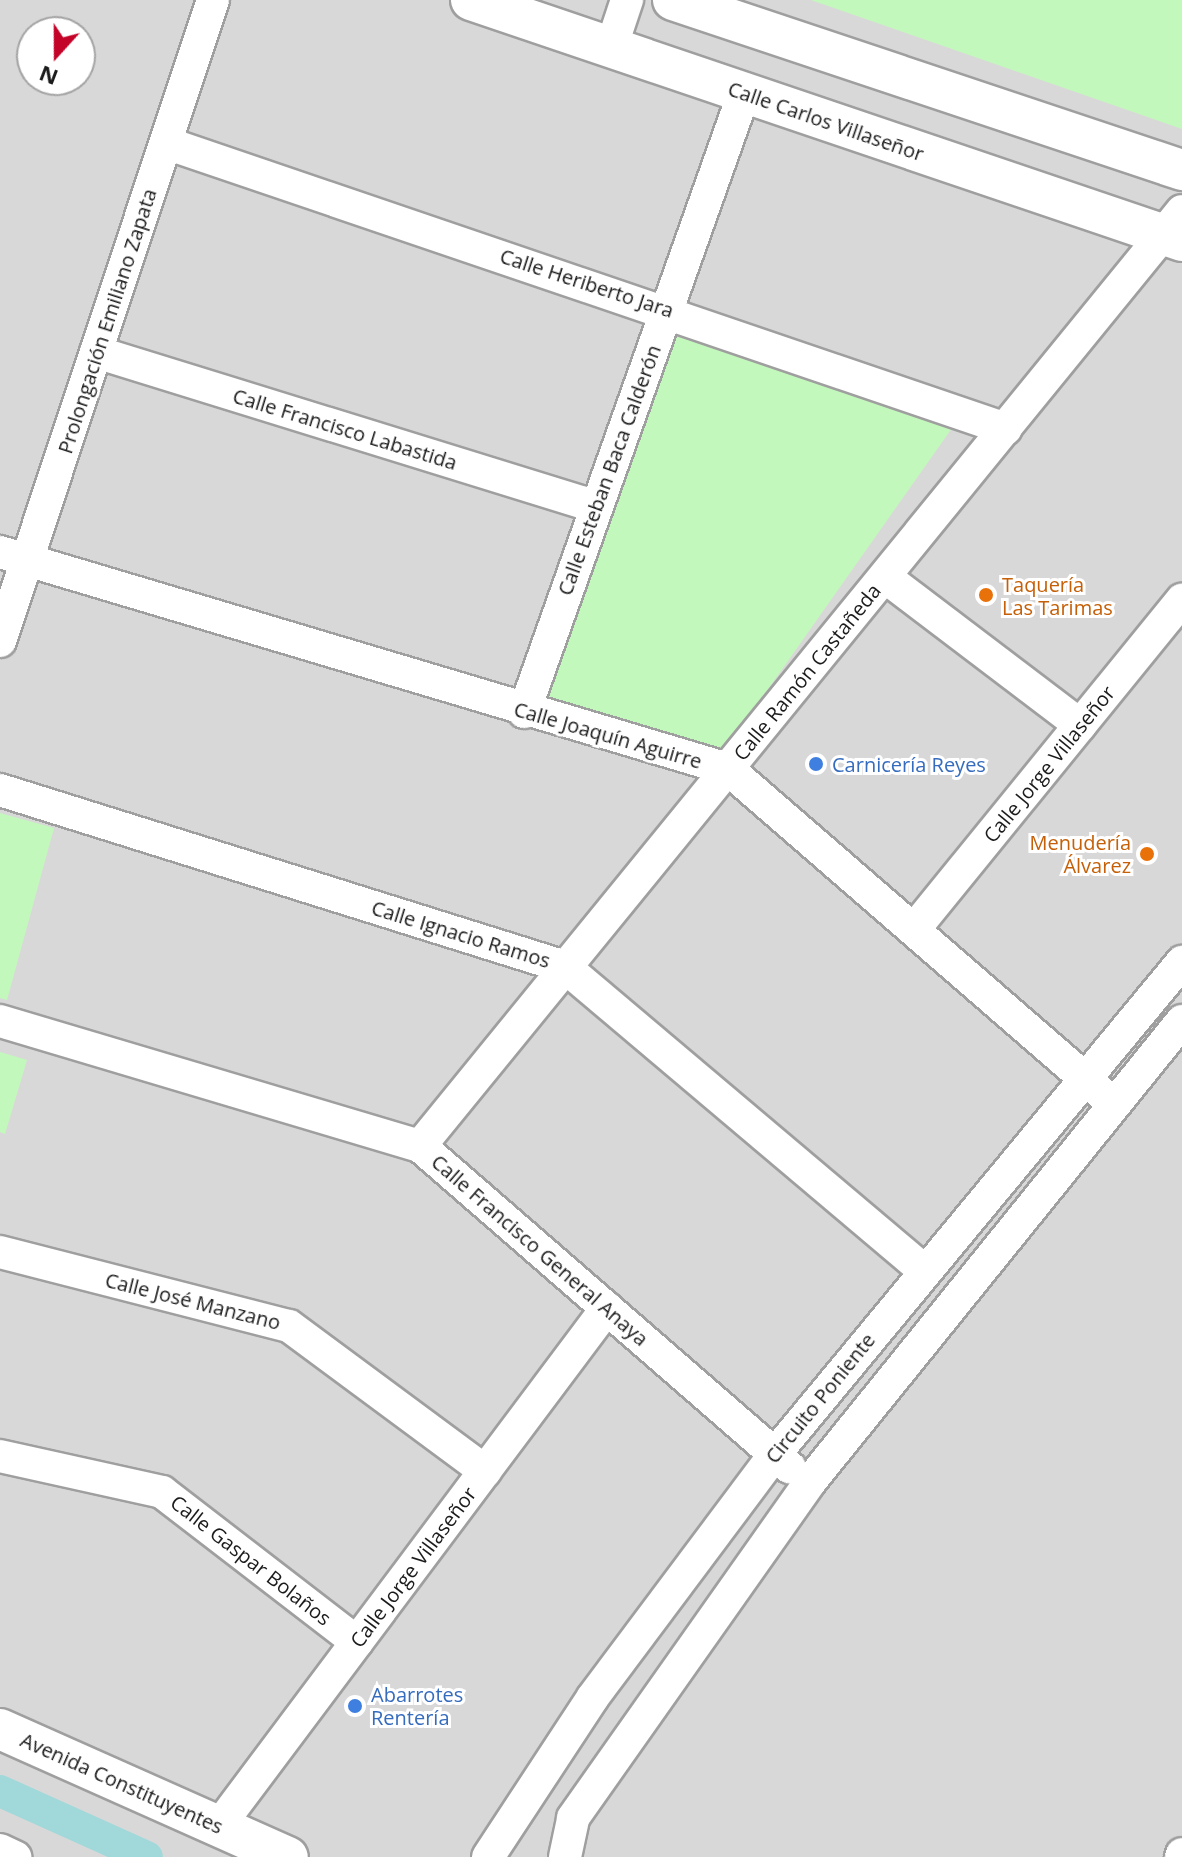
<!DOCTYPE html>
<meta charset="utf-8">
<style>
body{margin:0}
#map{position:relative;width:1182px;height:1857px;overflow:hidden;background:#ede6e1;font-family:"Open Sans",sans-serif}
div>[style]{position:absolute}
.residential>*{inset:0;background:#d9d8d8}
.park>*{inset:0;background:#c3f8bc}
.canal>*{height:32px;margin:-16px;padding:0 16px;transform-origin:16px;border-radius:16px;background:#a1d8da}
.roads{filter:drop-shadow(2px 0 #9f9f9f) drop-shadow(-2px 0 #9f9f9f) drop-shadow(0 2px #9f9f9f) drop-shadow(0 -2px #9f9f9f)}
.minor>*{height:32px;margin:-16px;padding:0 16px;transform-origin:16px;border-radius:16px;background:#fff}
.tertiary>*{height:40px;margin:-20px;padding:0 20px;transform-origin:20px;border-radius:20px;background:#fff}
.dots>*{width:22px;height:22px;translate:-50% -50%;box-sizing:border-box;border:4px solid #fff;border-radius:50%}
span{translate:-50% -50%;white-space:nowrap;text-align:center;line-height:1.15;-webkit-text-stroke:6px #fff;paint-order:stroke}
.street-label{font-size:20px;color:#1b1b1b}
.food-label{font-size:20px;color:#c56008}
.left{translate:0 -50%;text-align:left}
.right{translate:-100% -50%;text-align:right}
.shop-label{font-size:20px;color:#366cbe}
.north{position:absolute;left:16px;top:16px;width:80px;height:80px;box-sizing:border-box;background:#fff;border:2px solid #a4a4a4;border-radius:50%;rotate:201deg;font-size:22px;font-weight:700;line-height:32px;text-align:center;color:#1b1b1b}
.north::after{content:'';display:block;margin:auto;width:28px;height:36px;background:#c30328;clip-path:polygon(50% 0,100% 100%,50% 72%,0 100%)}
</style>
<div id="map">
<div class="residential">
<i style="clip-path:polygon(evenodd,0 0,1182px 0,1182px 1857px,0 1857px,0 0,32px 32px,80px 32px,80px 80px,32px 80px,32px 32px)"></i>
</div>
<div class="park">
<i style="clip-path:polygon(811px 0,1182px 0,1182px 129px)"></i>
<i style="clip-path:polygon(665px 325px,957px 421px,714px 766px,535px 695px)"></i>
<i style="clip-path:polygon(0 813px,54px 828px,7px 1000px,0 998px)"></i>
<i style="clip-path:polygon(0 1052px,27px 1060px,5px 1134px,0 1132px)"></i>
</div>
<div class="canal">
<i style="left:0;top:1791px;width:161px;rotate:24.2deg"></i>
</div>
<div class="roads">
<div class="minor">
<i style="left:611px;top:48px;width:51px;rotate:-71.6deg"></i>
<i style="left:166px;top:143px;width:887px;rotate:18.8deg"></i>
<i style="left:96px;top:352px;width:521px;rotate:17.18deg"></i>
<i style="left:0;top:552px;width:760px;rotate:16.6deg"></i>
<i style="left:728px;top:769px;width:510px;rotate:40.94deg"></i>
<i style="left:885px;top:577px;width:245px;rotate:37.2deg"></i>
<i style="left:0;top:641px;width:675px;rotate:-71.62deg"></i>
<i style="left:524px;top:712px;width:657px;rotate:-70.43deg"></i>
<i style="left:0;top:790px;width:592px;rotate:17.39deg"></i>
<i style="left:565px;top:967px;width:470px;rotate:40.2deg"></i>
<i style="left:916px;top:927px;width:422px;rotate:-50.9deg"></i>
<i style="left:0;top:1021px;width:438px;rotate:16.6deg"></i>
<i style="left:420px;top:1146px;width:490px;rotate:41deg"></i>
<i style="left:420px;top:1146px;width:1206px;rotate:-50.82deg"></i>
<i style="left:0;top:1252px;width:298px;rotate:14.4deg"></i>
<i style="left:289px;top:1326px;width:244px;rotate:36.5deg"></i>
<i style="left:0;top:1456px;width:166px;rotate:12.5deg"></i>
<i style="left:162px;top:1492px;width:246px;rotate:37.6deg"></i>
<i style="left:219px;top:1826px;width:647px;rotate:-53.17deg"></i>
<i style="left:0;top:1850px;width:17px;rotate:25deg"></i>
<i style="left:488px;top:1857px;width:191px;rotate:-56.7deg"></i>
<i style="left:593px;top:1697px;width:304px;rotate:-53.2deg"></i>
<i style="left:775px;top:1454px;width:639px;rotate:-50.4deg"></i>
<i style="left:565px;top:1857px;width:40px;rotate:-78deg"></i>
<i style="left:573px;top:1818px;width:410px;rotate:-54.8deg"></i>
<i style="left:809px;top:1483px;width:594px;rotate:-51.08deg"></i>
<i style="left:1181px;top:1857px;width:3px;rotate:-72deg"></i>
</div>
<div class="tertiary">
<i style="left:471px;top:0;width:751px;rotate:18.72deg"></i>
<i style="left:673px;top:0;width:537px;rotate:18.47deg"></i>
<i style="left:0;top:1729px;width:315px;rotate:24deg"></i>
</div>
</div>
<div class="dots">
<i style="left:986px;top:595px;background:#e8710a"></i>
<i style="left:816px;top:764px;background:#3f7fe0"></i>
<i style="left:1147px;top:854px;background:#e8710a"></i>
<i style="left:355px;top:1706px;background:#3f7fe0"></i>
</div>
<div class="street-label">
<span style="left:826px;top:121px;rotate:19deg">Calle Carlos Villaseñor</span>
<span style="left:587px;top:283px;rotate:18deg">Calle Heriberto Jara</span>
<span style="left:107px;top:321px;rotate:-72deg">Prolongación Emiliano Zapata</span>
<span style="left:345px;top:429px;rotate:17deg">Calle Francisco Labastida</span>
<span style="left:609px;top:470px;rotate:-70deg">Calle Esteban Baca Calderón</span>
<span style="left:807px;top:672px;rotate:-51deg">Calle Ramón Castañeda</span>
<span style="left:608px;top:735px;rotate:16deg">Calle Joaquín Aguirre</span>
<span style="left:1049px;top:764px;rotate:-51deg">Calle Jorge Villaseñor</span>
<span style="left:461px;top:934px;rotate:17deg">Calle Ignacio Ramos</span>
<span style="left:540px;top:1250px;rotate:41deg">Calle Francisco General Anaya</span>
<span style="left:193px;top:1301px;rotate:14deg">Calle José Manzano</span>
<span style="left:820px;top:1398px;rotate:-51deg">Circuito Poniente</span>
<span style="left:251px;top:1560px;rotate:38deg">Calle Gaspar Bolaños</span>
<span style="left:413px;top:1567px;rotate:-53deg">Calle Jorge Villaseñor</span>
<span style="left:122px;top:1783px;rotate:24deg">Avenida Constituyentes</span>
</div>
<div class="food-label">
<span class="left" style="left:1002px;top:596px">Taquería<br>Las Tarimas</span>
<span class="right" style="left:1131px;top:854px">Menudería<br>Álvarez</span>
</div>
<div class="shop-label">
<span class="left" style="left:832px;top:764px">Carnicería Reyes</span>
<span class="left" style="left:371px;top:1706px">Abarrotes<br>Rentería</span>
</div>
<div class="north">N</div>
</div>
